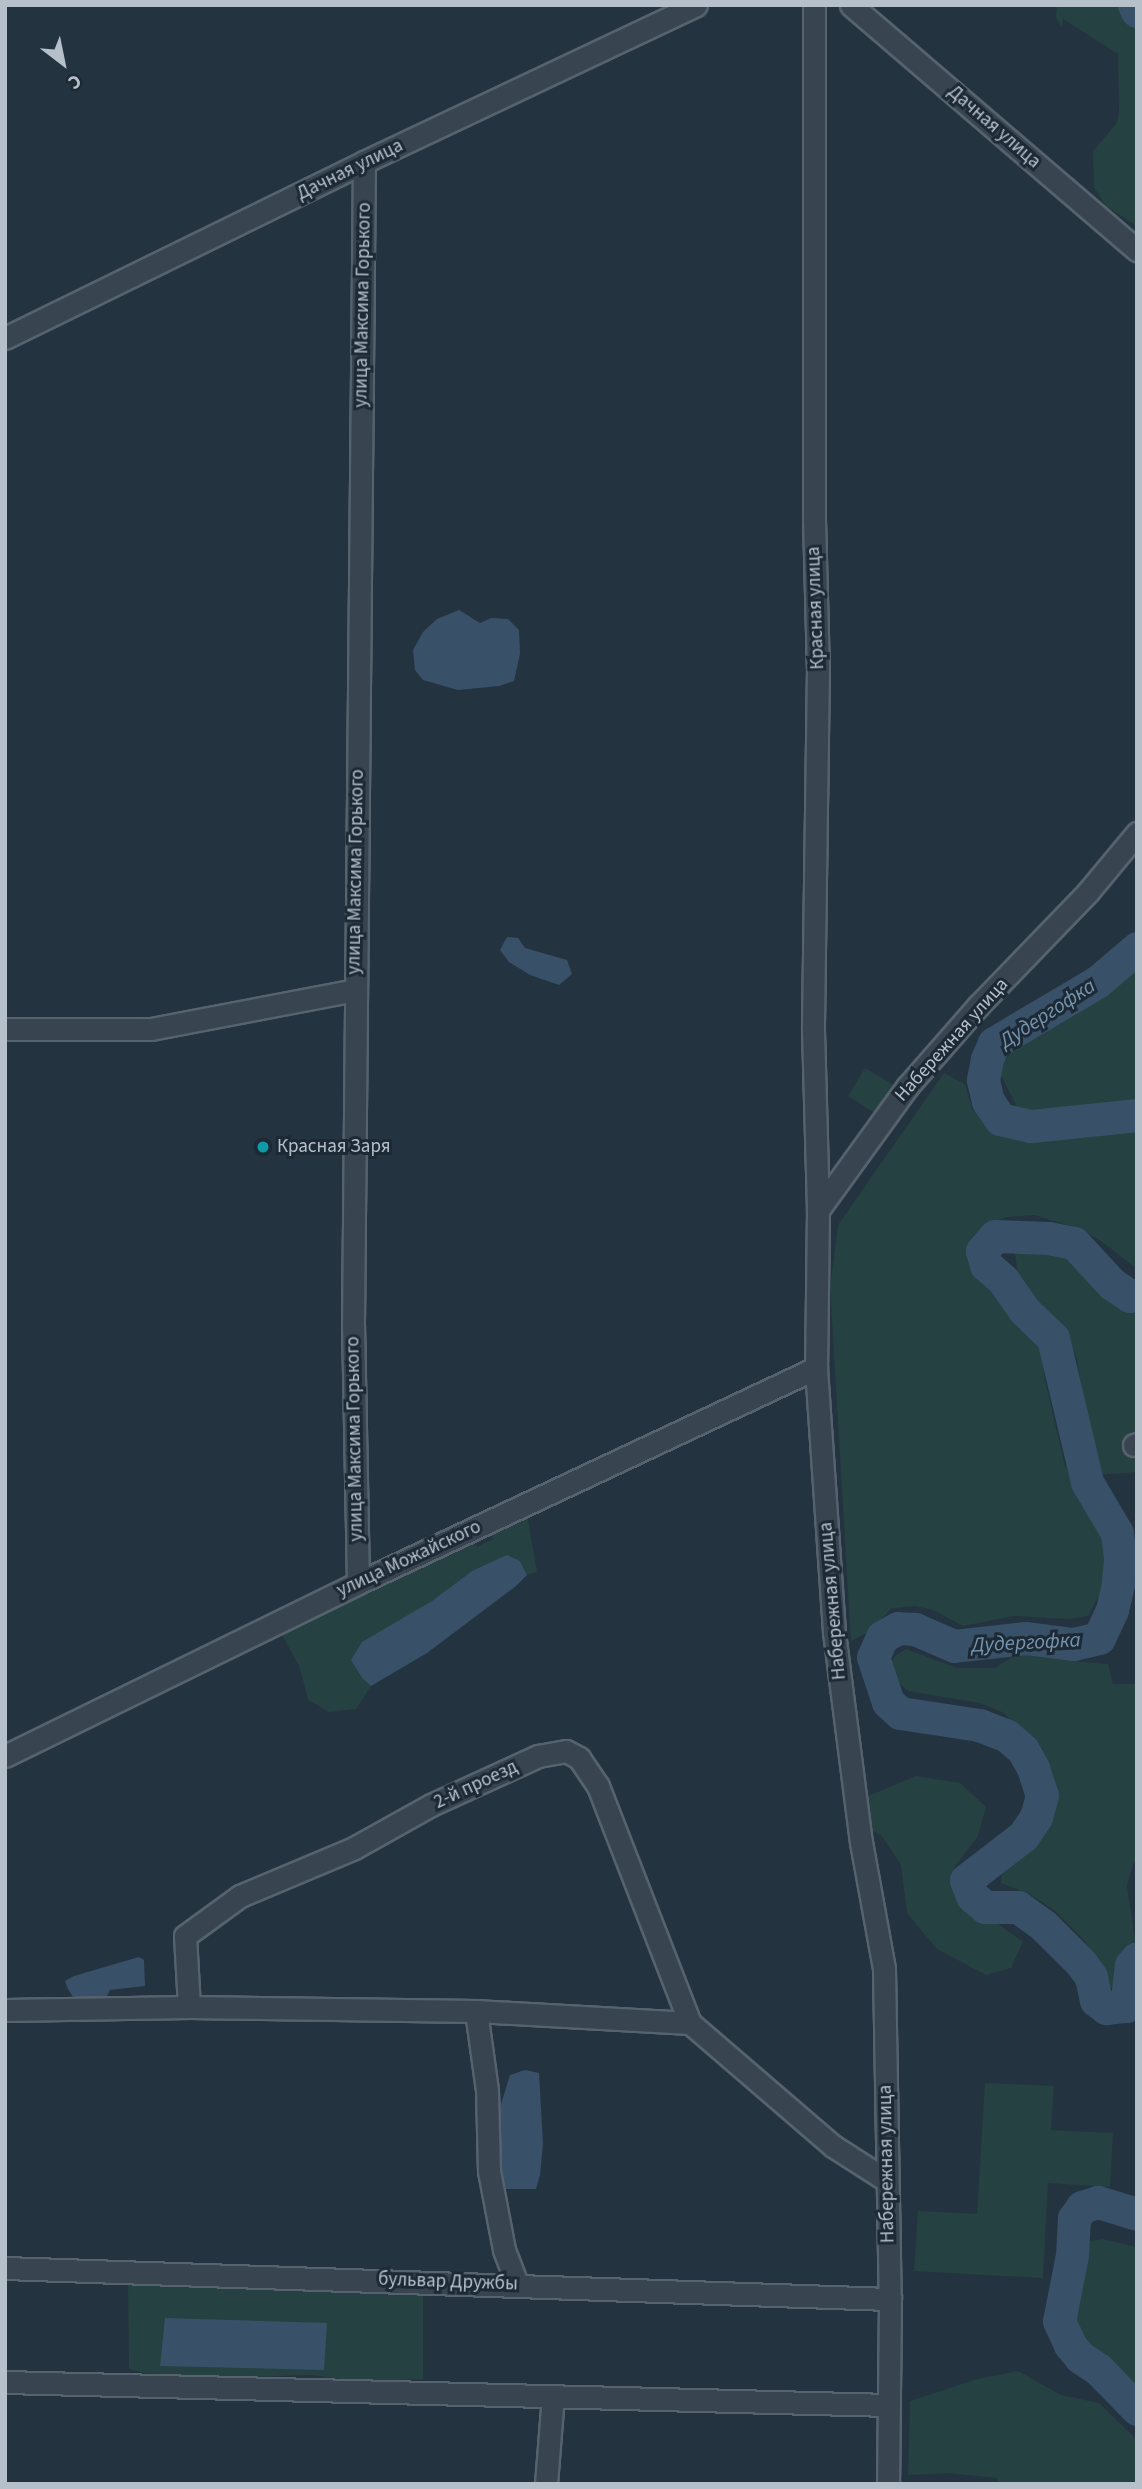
<!DOCTYPE html>
<meta charset="utf-8">
<style>
body{margin:0}
#map{position:relative;width:1142px;height:2489px;overflow:hidden;background:#243340;font-family:"Source Sans 3",sans-serif}
div>[style]{position:absolute}
.green>*{inset:0;background:#264141}
.water>*{inset:0;background:#385168}
.river>*{height:33px;margin:-16.5px;padding:0 16.5px;transform-origin:16.5px;border-radius:16.5px;background:#385168}
.roads{filter:drop-shadow(2px 0 #56636e) drop-shadow(-2px 0 #56636e) drop-shadow(0 2px #56636e) drop-shadow(0 -2px #56636e)}
.street>*{height:21px;margin:-10.5px;padding:0 10.5px;transform-origin:10.5px;border-radius:10.5px;background:#384550}
.dots>*{width:19px;height:19px;translate:-50% -50%;box-sizing:border-box;border:4px solid #1d2a35;border-radius:50%}
span{translate:-50% -50%;white-space:nowrap;text-align:center;line-height:1.15;-webkit-text-stroke:6px #1d2a35;paint-order:stroke}
.street-label{font-size:19px;color:#b5c0cb}
.poi-label{font-size:19px;color:#b5c0cb}
.left{translate:0 -50%;text-align:left}
.water-label{font-size:21px;color:#7494af;font-style:italic}
.frame{position:absolute;inset:0;border:7px solid #b5c0cb;pointer-events:none}
.north{position:absolute;left:28px;top:28px;width:70px;height:70px;-webkit-text-stroke:5px #1d2a35;paint-order:stroke;rotate:148deg;font-size:19px;font-weight:700;line-height:28px;text-align:center;color:#b5c0cb}
.north::after{content:'';display:block;margin:auto;width:24px;height:32px;background:#b5c0cb;clip-path:polygon(50% 0,100% 100%,50% 72%,0 100%)}
</style>
<div id="map">
<div class="green">
<i style="clip-path:polygon(1057px 5px,1137px 5px,1137px 226px,1106px 206px,1094px 187px,1093px 151px,1117px 123px,1119px 112px,1118px 54px,1063px 19px,1062px 28px,1056px 18px)"></i>
<i style="clip-path:polygon(1137px 961px,1137px 1103px,1019px 1110px,998px 1070px,1022px 1038px,1099px 991px)"></i>
<i style="clip-path:polygon(865px 1068px,894px 1085px,876px 1114px,848px 1096px)"></i>
<i style="clip-path:polygon(944px 1073px,965px 1084px,972px 1109px,986px 1122px,1013px 1138px,1045px 1140px,1137px 1120px,1137px 1269px,1101px 1241px,1078px 1228px,1035px 1215px,1007px 1217px,984px 1225px,975px 1239px,976px 1258px,1001px 1298px,1026px 1316px,1041px 1340px,1045px 1380px,1065px 1466px,1105px 1533px,1103px 1588px,1088px 1616px,1069px 1619px,1014px 1616px,963px 1626px,933px 1610px,915px 1606px,892px 1608px,868px 1632px,851px 1641px,830px 1288px,838px 1225px)"></i>
<i style="clip-path:polygon(1014px 1247px,1076px 1258px,1123px 1303px,1137px 1304px,1137px 1472px,1096px 1475px,1077px 1359px,1062px 1325px,1019px 1281px)"></i>
<i style="clip-path:polygon(527px 1515px,537px 1572px,527px 1575px,520px 1561px,472px 1571px,432px 1601px,363px 1679px,371px 1686px,356px 1709px,329px 1712px,308px 1700px,300px 1668px,281px 1633px,471px 1539px,477px 1547px,493px 1539px,489px 1531px)"></i>
<i style="clip-path:polygon(906px 1649px,957px 1668px,994px 1668px,1018px 1654px,1050px 1653px,1072px 1661px,1108px 1664px,1113px 1684px,1137px 1684px,1137px 1861px,1133px 1864px,1127px 1886px,1135px 1939px,1127px 1951px,1124px 1980px,1117px 1987px,1110px 1988px,1085px 1941px,1055px 1911px,1030px 1894px,1001px 1883px,1002px 1871px,1032px 1842px,1051px 1810px,1054px 1800px,1047px 1767px,1035px 1741px,1002px 1712px,980px 1703px,908px 1691px,892px 1677px,888px 1666px,895px 1656px)"></i>
<i style="clip-path:polygon(916px 1776px,960px 1783px,986px 1807px,978px 1836px,953px 1869px,960px 1889px,983px 1913px,1023px 1942px,1011px 1968px,986px 1975px,937px 1949px,907px 1913px,901px 1865px,881px 1835px,859px 1825px,856px 1801px)"></i>
<i style="clip-path:polygon(985px 2083px,1054px 2086px,1051px 2130px,1113px 2133px,1110px 2187px,1048px 2183px,1043px 2278px,914px 2271px,918px 2211px,977px 2214px)"></i>
<i style="clip-path:polygon(1102px 2239px,1137px 2247px,1137px 2397px,1107px 2364px,1078px 2341px,1072px 2326px,1073px 2305px,1082px 2276px,1087px 2242px)"></i>
<i style="clip-path:polygon(128px 2284px,201px 2288px,338px 2287px,423px 2295px,423px 2379px,366px 2382px,311px 2375px,220px 2378px,144px 2373px,129px 2369px)"></i>
<i style="clip-path:polygon(1018px 2371px,1061px 2395px,1099px 2403px,1137px 2440px,1137px 2484px,1000px 2484px,996px 2478px,948px 2473px,908px 2475px,910px 2401px,977px 2379px)"></i>
</div>
<div class="water">
<i style="clip-path:polygon(459px 610px,480px 623px,491px 618px,508px 619px,519px 630px,520px 654px,514px 681px,499px 686px,458px 690px,423px 680px,415px 670px,413px 650px,423px 632px,437px 619px)"></i>
<i style="clip-path:polygon(507px 937px,518px 938px,525px 948px,567px 960px,572px 974px,559px 985px,530px 975px,509px 962px,500px 950px)"></i>
<i style="clip-path:polygon(507px 1555px,520px 1561px,527px 1575px,516px 1586px,427px 1653px,371px 1686px,363px 1679px,351px 1660px,362px 1642px,432px 1601px,472px 1571px)"></i>
<i style="clip-path:polygon(139px 1957px,144px 1960px,145px 1986px,110px 1990px,107px 1996px,83px 1998px,73px 1997px,68px 1989px,65px 1981px,74px 1976px)"></i>
<i style="clip-path:polygon(525px 2070px,539px 2073px,543px 2144px,540px 2175px,536px 2189px,506px 2189px,500px 2179px,501px 2104px,510px 2075px)"></i>
<i style="clip-path:polygon(165px 2318px,327px 2323px,324px 2370px,160px 2366px)"></i>
</div>
<div class="river">
<i style="left:1134px;top:5px;width:7px;rotate:63deg"></i>
<i style="left:1137px;top:948px;width:52px;rotate:139.6deg"></i>
<i style="left:1097px;top:982px;width:120px;rotate:149.4deg"></i>
<i style="left:994px;top:1043px;width:17px;rotate:114deg"></i>
<i style="left:987px;top:1059px;width:21px;rotate:101deg"></i>
<i style="left:983px;top:1080px;width:22px;rotate:77deg"></i>
<i style="left:988px;top:1101px;width:22px;rotate:56deg"></i>
<i style="left:1000px;top:1119px;width:32px;rotate:13deg"></i>
<i style="left:1031px;top:1126px;width:107px;rotate:-5.9deg"></i>
<i style="left:1137px;top:1295px;width:7px;rotate:172deg"></i>
<i style="left:1130px;top:1296px;width:22px;rotate:-146deg"></i>
<i style="left:1112px;top:1284px;width:56px;rotate:-132.8deg"></i>
<i style="left:1074px;top:1243px;width:26px;rotate:-169deg"></i>
<i style="left:1048px;top:1238px;width:53px;rotate:-177.8deg"></i>
<i style="left:995px;top:1236px;width:20px;rotate:131deg"></i>
<i style="left:982px;top:1251px;width:15px;rotate:74deg"></i>
<i style="left:986px;top:1265px;width:23px;rotate:41deg"></i>
<i style="left:1003px;top:1280px;width:37px;rotate:55deg"></i>
<i style="left:1024px;top:1310px;width:40px;rotate:44deg"></i>
<i style="left:1053px;top:1338px;width:148px;rotate:76.7deg"></i>
<i style="left:1087px;top:1482px;width:59px;rotate:59.5deg"></i>
<i style="left:1117px;top:1533px;width:26px;rotate:83deg"></i>
<i style="left:1120px;top:1559px;width:25px;rotate:95deg"></i>
<i style="left:1118px;top:1584px;width:27px;rotate:103deg"></i>
<i style="left:1112px;top:1610px;width:31px;rotate:115deg"></i>
<i style="left:1099px;top:1638px;width:27px;rotate:167deg"></i>
<i style="left:1073px;top:1644px;width:47px;rotate:-172.7deg"></i>
<i style="left:1026px;top:1638px;width:72px;rotate:173.7deg"></i>
<i style="left:954px;top:1646px;width:43px;rotate:-156.4deg"></i>
<i style="left:915px;top:1629px;width:17px;rotate:-177deg"></i>
<i style="left:898px;top:1628px;width:18px;rotate:151deg"></i>
<i style="left:882px;top:1637px;width:22px;rotate:114deg"></i>
<i style="left:873px;top:1657px;width:47px;rotate:71.6deg"></i>
<i style="left:888px;top:1702px;width:16px;rotate:43deg"></i>
<i style="left:900px;top:1713px;width:80px;rotate:8.6deg"></i>
<i style="left:979px;top:1725px;width:30px;rotate:21deg"></i>
<i style="left:1007px;top:1736px;width:21px;rotate:41deg"></i>
<i style="left:1023px;top:1750px;width:21px;rotate:61deg"></i>
<i style="left:1033px;top:1768px;width:28px;rotate:72deg"></i>
<i style="left:1042px;top:1795px;width:23px;rotate:105deg"></i>
<i style="left:1036px;top:1817px;width:23px;rotate:124deg"></i>
<i style="left:1023px;top:1836px;width:72px;rotate:142.3deg"></i>
<i style="left:966px;top:1880px;width:17px;rotate:69deg"></i>
<i style="left:972px;top:1896px;width:17px;rotate:40deg"></i>
<i style="left:985px;top:1907px;width:33px"></i>
<i style="left:1018px;top:1907px;width:31px;rotate:36deg"></i>
<i style="left:1043px;top:1925px;width:54px;rotate:45deg"></i>
<i style="left:1081px;top:1963px;width:17px;rotate:54deg"></i>
<i style="left:1091px;top:1977px;width:24px;rotate:78deg"></i>
<i style="left:1096px;top:2000px;width:13px;rotate:39deg"></i>
<i style="left:1106px;top:2008px;width:20px;rotate:-6deg"></i>
<i style="left:1126px;top:2006px;width:41px;rotate:-83deg"></i>
<i style="left:1131px;top:1965px;width:9px;rotate:-49deg"></i>
<i style="left:1137px;top:2214px;width:41px;rotate:-162.9deg"></i>
<i style="left:1098px;top:2202px;width:17px;rotate:163deg"></i>
<i style="left:1082px;top:2207px;width:14px;rotate:126deg"></i>
<i style="left:1074px;top:2218px;width:37px;rotate:93deg"></i>
<i style="left:1072px;top:2255px;width:67px;rotate:101.1deg"></i>
<i style="left:1059px;top:2321px;width:26px;rotate:65deg"></i>
<i style="left:1070px;top:2345px;width:16px;rotate:50deg"></i>
<i style="left:1080px;top:2357px;width:22px;rotate:34deg"></i>
<i style="left:1098px;top:2369px;width:56px;rotate:45.7deg"></i>
</div>
<div class="roads">
<div class="street">
<i style="left:814px;top:5px;width:514px;rotate:90deg"></i>
<i style="left:814px;top:519px;width:148px;rotate:88.5deg"></i>
<i style="left:818px;top:667px;width:363px;rotate:90.8deg"></i>
<i style="left:813px;top:1030px;width:180px;rotate:88.4deg"></i>
<i style="left:818px;top:1210px;width:158px;rotate:90.7deg"></i>
<i style="left:816px;top:1368px;width:265px;rotate:86.1deg"></i>
<i style="left:834px;top:1632px;width:212px;rotate:82.7deg"></i>
<i style="left:861px;top:1842px;width:129px;rotate:79.7deg"></i>
<i style="left:884px;top:1969px;width:330px;rotate:89deg"></i>
<i style="left:890px;top:2299px;width:185px;rotate:90.6deg"></i>
<i style="left:851px;top:5px;width:377px;rotate:40.6deg"></i>
<i style="left:5px;top:338px;width:400px;rotate:-26.1deg"></i>
<i style="left:364px;top:162px;width:367px;rotate:-25.3deg"></i>
<i style="left:5px;top:1029px;width:146px"></i>
<i style="left:151px;top:1029px;width:208px;rotate:-10.8deg"></i>
<i style="left:818px;top:1210px;width:152px;rotate:-54.1deg"></i>
<i style="left:907px;top:1087px;width:108px;rotate:-48.8deg"></i>
<i style="left:978px;top:1006px;width:158px;rotate:-46deg"></i>
<i style="left:1088px;top:892px;width:77px;rotate:-50.3deg"></i>
<i style="left:1134px;top:1445px;width:3px;rotate:-18deg"></i>
<i style="left:358px;top:1583px;width:258px;rotate:-91.1deg"></i>
<i style="left:353px;top:1325px;width:1163px;rotate:-89.46deg"></i>
<i style="left:5px;top:1756px;width:393px;rotate:-26.1deg"></i>
<i style="left:358px;top:1583px;width:506px;rotate:-25.15deg"></i>
<i style="left:189px;top:2007px;width:71px;rotate:-93.2deg"></i>
<i style="left:185px;top:1936px;width:68px;rotate:-36deg"></i>
<i style="left:240px;top:1896px;width:124px;rotate:-22.8deg"></i>
<i style="left:354px;top:1848px;width:88px;rotate:-29.2deg"></i>
<i style="left:431px;top:1805px;width:118px;rotate:-24.6deg"></i>
<i style="left:538px;top:1756px;width:28px;rotate:-10deg"></i>
<i style="left:566px;top:1751px;width:15px;rotate:28deg"></i>
<i style="left:579px;top:1758px;width:34px;rotate:56deg"></i>
<i style="left:598px;top:1786px;width:254px;rotate:68.8deg"></i>
<i style="left:5px;top:2010px;width:184px;rotate:-0.9deg"></i>
<i style="left:189px;top:2007px;width:287px;rotate:0.8deg"></i>
<i style="left:476px;top:2011px;width:214px;rotate:3.2deg"></i>
<i style="left:690px;top:2023px;width:189px;rotate:40.7deg"></i>
<i style="left:833px;top:2146px;width:63px;rotate:32.7deg"></i>
<i style="left:476px;top:2011px;width:80px;rotate:82.1deg"></i>
<i style="left:487px;top:2090px;width:81px;rotate:88.6deg"></i>
<i style="left:489px;top:2171px;width:80px;rotate:79.2deg"></i>
<i style="left:504px;top:2250px;width:36px;rotate:69deg"></i>
<i style="left:5px;top:2268px;width:886px;rotate:2.01deg"></i>
<i style="left:5px;top:2382px;width:883px;rotate:1.49deg"></i>
<i style="left:546px;top:2484px;width:88px;rotate:-85.5deg"></i>
</div>
</div>
<div class="dots">
<i style="left:263px;top:1147px;background:#0f9aa8"></i>
</div>
<div class="street-label">
<span style="left:994px;top:127px;rotate:41deg">Дачная улица</span>
<span style="left:350px;top:170px;rotate:-26deg">Дачная улица</span>
<span style="left:363px;top:305px;rotate:-89deg">улица Максима Горького</span>
<span style="left:816px;top:608px;rotate:-92deg">Красная улица</span>
<span style="left:356px;top:872px;rotate:-89deg">улица Максима Горького</span>
<span style="left:952px;top:1040px;rotate:-48deg">Набережная улица</span>
<span style="left:355px;top:1439px;rotate:-91deg">улица Максима Горького</span>
<span style="left:409px;top:1559px;rotate:-25deg">улица Можайского</span>
<span style="left:833px;top:1601px;rotate:-95deg">Набережная улица</span>
<span style="left:476px;top:1785px;rotate:-25deg">2-й проезд</span>
<span style="left:887px;top:2164px;rotate:-91deg">Набережная улица</span>
<span style="left:448px;top:2282px;rotate:2deg">бульвар Дружбы</span>
</div>
<div class="poi-label">
<span class="left" style="left:277px;top:1147px">Красная Заря</span>
</div>
<div class="water-label">
<span style="left:1047px;top:1013px;rotate:-33deg">Дудергофка</span>
<span style="left:1026px;top:1642px;rotate:-3deg">Дудергофка</span>
</div>
<div class="frame"></div>
<div class="north">С</div>
</div>
